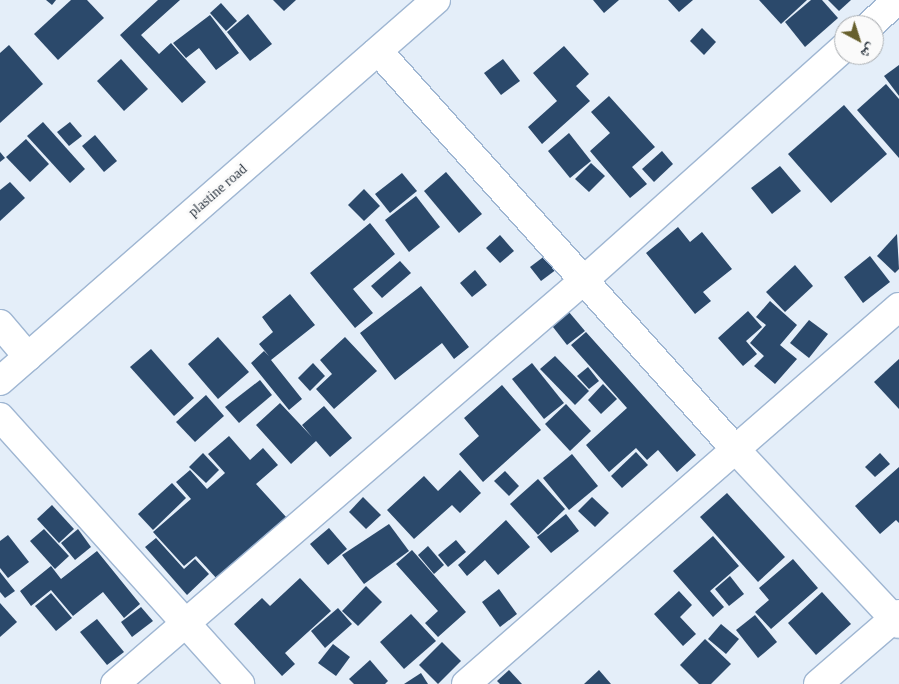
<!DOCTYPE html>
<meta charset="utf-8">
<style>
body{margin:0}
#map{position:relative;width:899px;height:684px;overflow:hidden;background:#e4eef9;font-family:"Times New Roman","Noto Naskh Arabic",serif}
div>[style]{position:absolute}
.building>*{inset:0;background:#2b496b}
.roads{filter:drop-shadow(1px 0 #9fb6d2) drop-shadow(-1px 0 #9fb6d2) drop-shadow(0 1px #9fb6d2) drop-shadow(0 -1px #9fb6d2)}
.minor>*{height:28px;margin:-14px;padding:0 14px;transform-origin:14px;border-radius:14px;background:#fff}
span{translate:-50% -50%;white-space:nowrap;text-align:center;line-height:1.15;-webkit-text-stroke:5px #fafafa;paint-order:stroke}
.street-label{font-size:14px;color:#2c3641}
.north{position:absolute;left:834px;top:15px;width:50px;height:50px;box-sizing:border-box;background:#fafafa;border:1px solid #a8acb0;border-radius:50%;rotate:140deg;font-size:14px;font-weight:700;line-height:20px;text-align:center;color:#2c3641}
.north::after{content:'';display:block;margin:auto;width:18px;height:22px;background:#67602d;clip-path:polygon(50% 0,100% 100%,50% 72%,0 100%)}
</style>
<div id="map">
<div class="building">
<i style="clip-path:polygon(46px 0,56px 0,52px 5px)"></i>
<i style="clip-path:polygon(71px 0,87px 0,104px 18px,58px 60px,34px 34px)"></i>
<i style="clip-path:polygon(158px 0,180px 0,141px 35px,159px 54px,171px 43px,206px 82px,182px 103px,120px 35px)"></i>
<i style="clip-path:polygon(273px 0,296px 0,284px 11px)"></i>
<i style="clip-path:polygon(593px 0,619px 0,604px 13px)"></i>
<i style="clip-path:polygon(668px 0,693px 0,679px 12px)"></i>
<i style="clip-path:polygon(759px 0,807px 0,781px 24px)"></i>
<i style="clip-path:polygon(811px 0,822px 0,838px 18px,805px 47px,785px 22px)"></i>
<i style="clip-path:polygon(828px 0,851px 0,839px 11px)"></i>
<i style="clip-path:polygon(221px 3px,237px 21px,226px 31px,210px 13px)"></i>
<i style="clip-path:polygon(248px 14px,272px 44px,250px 61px,227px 32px)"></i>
<i style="clip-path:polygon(210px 15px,239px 53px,216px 70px,199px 48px,186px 58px,173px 43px)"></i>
<i style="clip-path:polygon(702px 28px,716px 42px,704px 55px,690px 41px)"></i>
<i style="clip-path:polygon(9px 45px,43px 84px,0 123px,0 53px)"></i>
<i style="clip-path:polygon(564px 46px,589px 74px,576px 86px,590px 101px,542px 144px,528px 127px,557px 101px,533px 73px)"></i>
<i style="clip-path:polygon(121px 59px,148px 89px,124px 111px,97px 81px)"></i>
<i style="clip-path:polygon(503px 59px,520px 81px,501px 95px,484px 73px)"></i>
<i style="clip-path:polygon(899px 65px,899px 96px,884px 76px)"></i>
<i style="clip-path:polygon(886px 84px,899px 99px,899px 158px,857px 110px)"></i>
<i style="clip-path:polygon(609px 96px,655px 147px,632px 167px,647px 184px,630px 198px,590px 151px,610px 133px,591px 112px)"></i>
<i style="clip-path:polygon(844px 105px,887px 154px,831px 203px,788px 154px)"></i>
<i style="clip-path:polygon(43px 122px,85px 169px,70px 183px,27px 136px)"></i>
<i style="clip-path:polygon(70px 122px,82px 136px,69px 146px,57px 132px)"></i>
<i style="clip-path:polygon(569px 133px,591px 161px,570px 178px,548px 151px)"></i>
<i style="clip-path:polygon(95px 135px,117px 161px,104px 172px,82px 146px)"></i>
<i style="clip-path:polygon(26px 139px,49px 164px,30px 182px,6px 157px)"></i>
<i style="clip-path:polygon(662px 151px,673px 164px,654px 182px,642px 169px)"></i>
<i style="clip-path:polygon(0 152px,5px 158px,0 162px)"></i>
<i style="clip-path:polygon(591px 163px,605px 176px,589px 192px,575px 179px)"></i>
<i style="clip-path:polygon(780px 166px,801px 191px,772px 214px,751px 188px)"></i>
<i style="clip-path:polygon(446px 172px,482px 214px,459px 233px,424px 191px)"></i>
<i style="clip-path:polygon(402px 173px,417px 191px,390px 213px,375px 194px)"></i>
<i style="clip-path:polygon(10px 182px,25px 198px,0 221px,0 190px)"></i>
<i style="clip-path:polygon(364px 189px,380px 206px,364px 221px,348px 205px)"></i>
<i style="clip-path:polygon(416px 196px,440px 227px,409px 252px,385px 220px)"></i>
<i style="clip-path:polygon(370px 223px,395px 254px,353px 289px,373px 313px,355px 328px,310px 273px)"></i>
<i style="clip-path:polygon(678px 227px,690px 242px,702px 232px,732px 269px,703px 292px,711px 301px,695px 314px,646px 253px)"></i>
<i style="clip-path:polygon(897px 234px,899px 269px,895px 273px,877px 256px)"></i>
<i style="clip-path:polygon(500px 235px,514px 251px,500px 263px,486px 248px)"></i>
<i style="clip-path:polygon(546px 255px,557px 269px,541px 281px,530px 267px)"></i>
<i style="clip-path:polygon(870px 256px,890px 282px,863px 303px,844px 277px)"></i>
<i style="clip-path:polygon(400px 261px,411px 273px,382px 298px,371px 286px)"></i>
<i style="clip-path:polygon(795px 265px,813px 286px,785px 312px,766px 292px)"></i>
<i style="clip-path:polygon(475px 270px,487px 285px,472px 297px,460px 283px)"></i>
<i style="clip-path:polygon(421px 286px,469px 347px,454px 359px,442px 343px,395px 380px,360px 333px)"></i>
<i style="clip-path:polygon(290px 294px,315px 325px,271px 360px,302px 399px,289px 410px,251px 363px,264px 351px,269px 356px,259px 344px,273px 332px,262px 317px)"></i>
<i style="clip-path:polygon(770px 301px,797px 325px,780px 345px,797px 359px,775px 384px,754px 366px,764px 356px,750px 343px,766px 325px,756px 317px)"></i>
<i style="clip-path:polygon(563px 305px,585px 331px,567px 345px,546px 318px)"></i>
<i style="clip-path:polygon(748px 311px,762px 327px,746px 341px,757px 354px,743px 366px,718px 338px)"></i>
<i style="clip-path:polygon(809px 320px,828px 334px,809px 358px,790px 343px)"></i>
<i style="clip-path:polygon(586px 332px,696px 455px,677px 472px,658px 450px,647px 460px,636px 448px,609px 472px,586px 445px,627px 408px,571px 345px)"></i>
<i style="clip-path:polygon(218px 337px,249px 372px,218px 399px,188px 364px)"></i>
<i style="clip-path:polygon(345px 337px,377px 371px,334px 409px,316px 389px,332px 374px,320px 360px)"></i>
<i style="clip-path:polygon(151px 349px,194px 398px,174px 416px,130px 367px)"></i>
<i style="clip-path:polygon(555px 356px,589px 391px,575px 405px,540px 369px)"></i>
<i style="clip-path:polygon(899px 359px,899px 409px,874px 382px)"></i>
<i style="clip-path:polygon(313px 363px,325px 376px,310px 391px,298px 378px)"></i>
<i style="clip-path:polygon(532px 363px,564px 403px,544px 419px,512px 379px)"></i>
<i style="clip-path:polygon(588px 367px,599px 381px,589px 389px,577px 376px)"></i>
<i style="clip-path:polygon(260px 380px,272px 395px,239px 423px,225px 407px)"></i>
<i style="clip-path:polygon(603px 384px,617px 399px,601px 414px,588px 400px)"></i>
<i style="clip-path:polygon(502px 385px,541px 430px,483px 482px,459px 454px,479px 436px,464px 418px)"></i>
<i style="clip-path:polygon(206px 395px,224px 416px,195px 442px,176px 422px)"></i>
<i style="clip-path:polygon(280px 403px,312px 437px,302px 425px,324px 406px,352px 438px,330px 457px,316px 441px,291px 464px,256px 425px)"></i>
<i style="clip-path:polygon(566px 404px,591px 431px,570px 451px,545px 424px)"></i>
<i style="clip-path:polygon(229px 436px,250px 460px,263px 448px,278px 465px,256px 484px,287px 518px,218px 580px,196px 556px,184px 566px,153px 532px,191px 499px,176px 482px,190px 470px,207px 489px,225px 473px,208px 454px)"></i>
<i style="clip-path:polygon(636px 452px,648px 465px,622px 488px,611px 476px)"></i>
<i style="clip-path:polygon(203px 453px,219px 470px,206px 483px,189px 467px)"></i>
<i style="clip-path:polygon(880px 453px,890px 464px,875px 477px,865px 467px)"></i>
<i style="clip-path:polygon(572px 454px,598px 486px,569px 510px,543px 478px)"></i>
<i style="clip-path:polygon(899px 467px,899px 523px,896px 520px,880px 534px,855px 506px)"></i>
<i style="clip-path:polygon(460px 470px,481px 493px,460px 513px,452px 505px,414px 539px,387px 510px,424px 476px,438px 491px)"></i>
<i style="clip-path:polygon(505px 471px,519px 486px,509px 496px,494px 481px)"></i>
<i style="clip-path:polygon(538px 479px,565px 509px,538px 535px,510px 504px)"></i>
<i style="clip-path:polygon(172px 483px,186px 498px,153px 530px,138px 514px)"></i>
<i style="clip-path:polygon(727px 493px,785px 557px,758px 582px,700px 517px)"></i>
<i style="clip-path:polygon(363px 497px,381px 515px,366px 529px,349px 512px)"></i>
<i style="clip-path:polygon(592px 497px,609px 513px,595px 527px,578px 511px)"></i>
<i style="clip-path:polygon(52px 505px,74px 529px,59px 543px,37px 519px)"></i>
<i style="clip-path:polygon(566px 514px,579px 531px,551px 553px,537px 537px)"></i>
<i style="clip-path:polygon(506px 520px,530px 547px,498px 575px,485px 560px,467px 576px,458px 565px)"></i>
<i style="clip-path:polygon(389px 524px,409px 551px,364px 584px,342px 555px)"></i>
<i style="clip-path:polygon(329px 528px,347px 549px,328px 565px,310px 544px)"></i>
<i style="clip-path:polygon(44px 529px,69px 556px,55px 569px,30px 541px)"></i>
<i style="clip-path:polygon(78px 529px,91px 547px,75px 560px,61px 543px)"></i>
<i style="clip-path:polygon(8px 535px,29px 562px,8px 578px,0 568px,0 541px)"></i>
<i style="clip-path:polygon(713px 536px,739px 566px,710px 591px,724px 607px,713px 617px,673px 571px)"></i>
<i style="clip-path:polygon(156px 538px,184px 569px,195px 559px,209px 574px,187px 595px,145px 547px)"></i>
<i style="clip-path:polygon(456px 540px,466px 552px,448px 567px,438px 555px)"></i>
<i style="clip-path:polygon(428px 546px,444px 565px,434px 574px,418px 555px)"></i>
<i style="clip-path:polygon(412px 550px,466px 612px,438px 637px,425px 623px,438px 611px,396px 564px)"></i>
<i style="clip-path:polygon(97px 551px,140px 604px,124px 618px,103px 592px,73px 616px,51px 590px,31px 606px,20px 591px,51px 566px,61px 579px)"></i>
<i style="clip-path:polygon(793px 559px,818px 588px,771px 629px,755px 612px,769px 600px,759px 588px)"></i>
<i style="clip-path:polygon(0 572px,15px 591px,5px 598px,0 592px)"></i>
<i style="clip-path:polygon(730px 576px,744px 594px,729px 606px,715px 589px)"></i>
<i style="clip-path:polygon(300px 578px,331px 611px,285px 653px,295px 664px,282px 676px,234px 624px,262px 598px,270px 606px)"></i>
<i style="clip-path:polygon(366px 586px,382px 602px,358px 626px,342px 611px)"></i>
<i style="clip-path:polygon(499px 589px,517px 614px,500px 627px,482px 602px)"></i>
<i style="clip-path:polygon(679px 591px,692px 605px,680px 617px,696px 634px,683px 646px,654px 614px)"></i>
<i style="clip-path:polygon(822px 592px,851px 624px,816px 655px,788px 623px)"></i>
<i style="clip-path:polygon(51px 593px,72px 618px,56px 631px,35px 606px)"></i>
<i style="clip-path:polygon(0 603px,17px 622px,0 637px)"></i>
<i style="clip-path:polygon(141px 607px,153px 621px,132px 637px,121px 622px)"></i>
<i style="clip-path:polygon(338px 608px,352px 624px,325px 648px,311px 631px)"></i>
<i style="clip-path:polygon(411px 614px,436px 641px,404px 669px,380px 642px)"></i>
<i style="clip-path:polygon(755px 615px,777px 642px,758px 658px,736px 630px)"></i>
<i style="clip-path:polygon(97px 619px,124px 652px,107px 665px,80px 632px)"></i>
<i style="clip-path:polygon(721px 624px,739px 639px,726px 654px,708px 639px)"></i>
<i style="clip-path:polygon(705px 639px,731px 664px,711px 684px,699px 684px,680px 665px)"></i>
<i style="clip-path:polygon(442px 642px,461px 661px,438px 684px,419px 665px)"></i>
<i style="clip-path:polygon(333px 644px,350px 657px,336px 676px,318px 663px)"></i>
<i style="clip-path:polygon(370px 660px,388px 681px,385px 684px,354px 684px,349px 679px)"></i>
<i style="clip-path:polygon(509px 670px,522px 684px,500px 684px,497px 681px)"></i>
<i style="clip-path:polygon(599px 670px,611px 684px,584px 684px)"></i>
<i style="clip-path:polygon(421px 673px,428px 684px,404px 684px)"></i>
</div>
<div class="roads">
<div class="minor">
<i style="left:870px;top:25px;width:38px;rotate:-42deg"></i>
<i style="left:378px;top:51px;width:536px;rotate:48.1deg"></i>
<i style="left:736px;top:450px;width:238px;rotate:46.9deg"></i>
<i style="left:0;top:324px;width:43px;rotate:49.7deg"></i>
<i style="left:0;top:381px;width:579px;rotate:-41.15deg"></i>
<i style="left:0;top:417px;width:359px;rotate:48deg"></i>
<i style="left:115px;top:684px;width:618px;rotate:-40.73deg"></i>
<i style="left:583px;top:281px;width:350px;rotate:-41.8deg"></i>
<i style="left:466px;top:684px;width:574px;rotate:-41.05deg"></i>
<i style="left:818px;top:684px;width:107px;rotate:-40.8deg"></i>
</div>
</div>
<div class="street-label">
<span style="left:218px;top:191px;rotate:-41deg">plastine road</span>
</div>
<div class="north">ش</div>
</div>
